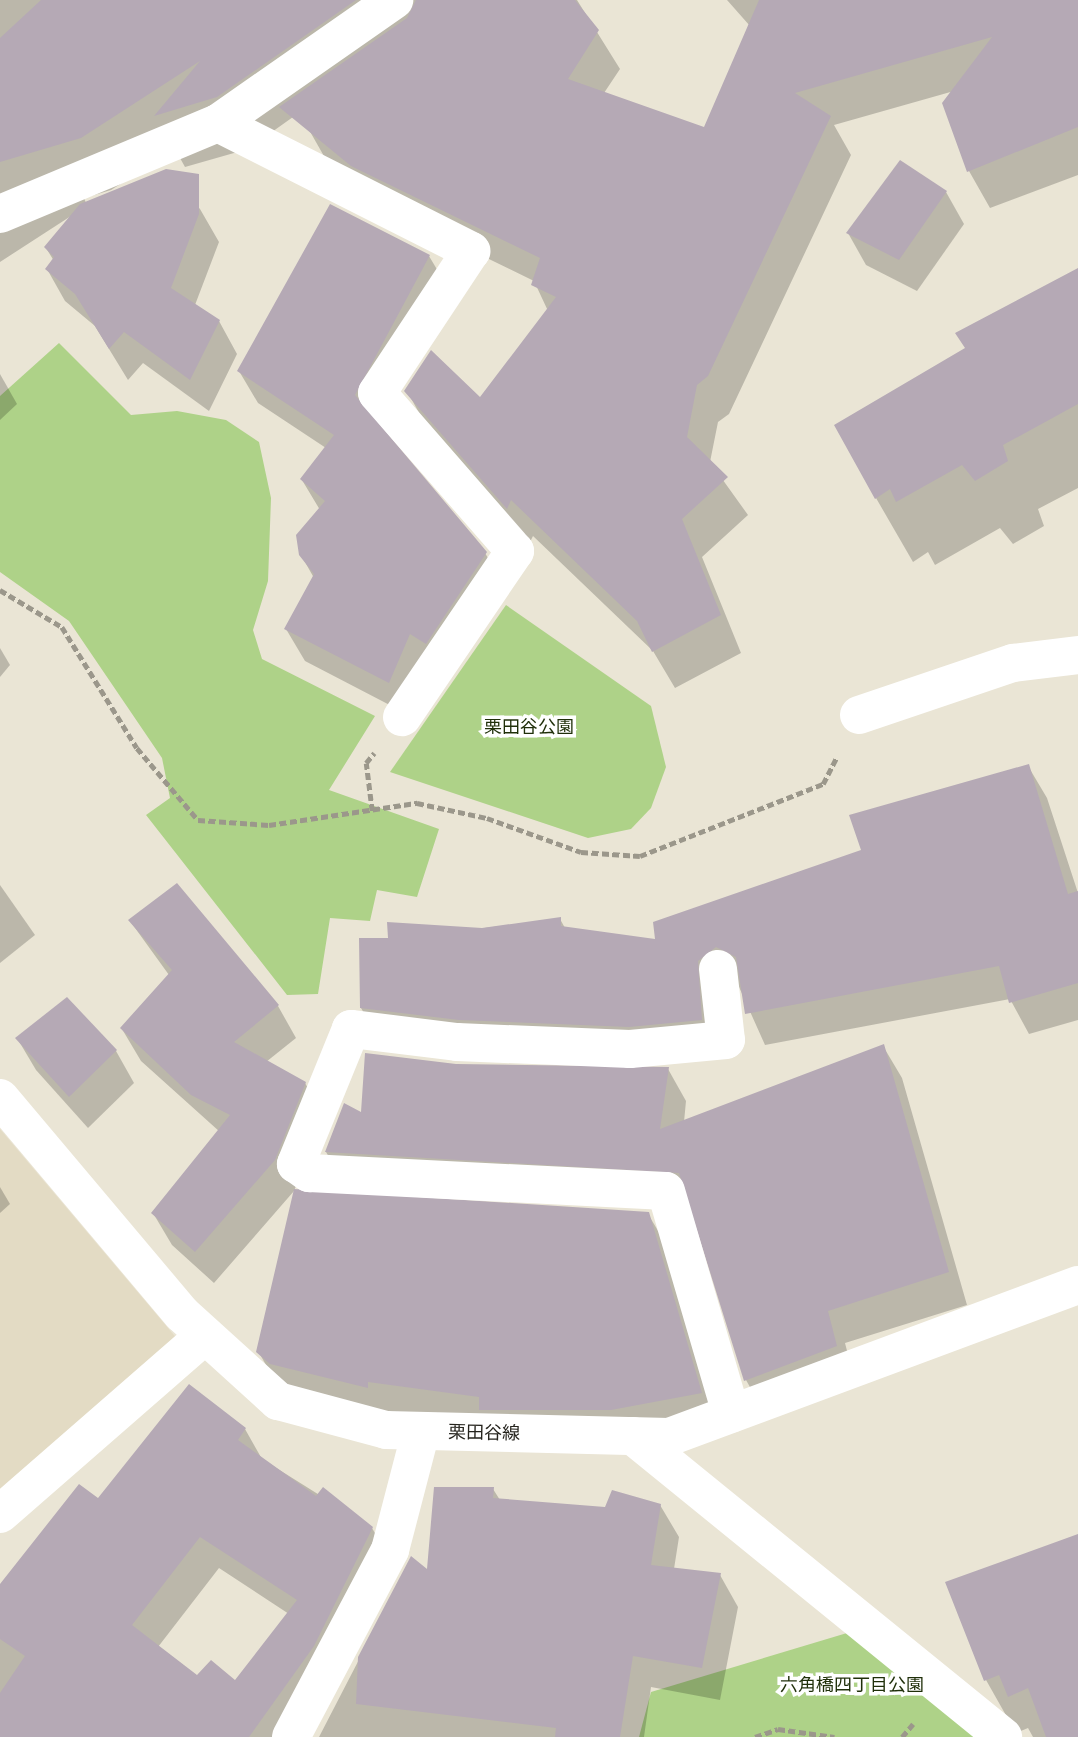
<!DOCTYPE html>
<meta charset="utf-8">
<style>
body{margin:0}
#map{position:relative;width:1078px;height:1737px;overflow:hidden;background:#eae5d5;font-family:"Asap Condensed","Noto Sans JP",sans-serif}
div>[style]{position:absolute}
.built>*{inset:0;background:#e3dbc4}
.green>*{inset:0;background:#aed288}
.shadow>*{inset:0;background:#0003}
.building>*{inset:0;background:#b5a9b5}
.path>*{height:4.5px;margin-top:-2.25px;transform-origin:0;background:repeating-linear-gradient(90deg,#9b978b 0 7px,transparent 0 10.5px)}
.minor>*{height:38px;margin:-19px;padding:0 19px;transform-origin:19px;border-radius:19px;background:#fff}
span{translate:-50% -50%;white-space:nowrap;text-align:center;line-height:1.15;-webkit-text-stroke:7px #fff;paint-order:stroke}
.park-label{font-size:18px;color:#1f2f09}
.street-label{font-size:18px;color:#25231d}
</style>
<div id="map">
<div class="built">
<i style="clip-path:polygon(0 1129px,179px 1341px,0 1497px)"></i>
</div>
<div class="green">
<i style="clip-path:polygon(59px 343px,131px 415px,177px 411px,226px 420px,259px 442px,271px 498px,268px 581px,253px 630px,262px 659px,375px 716px,329px 790px,439px 829px,417px 897px,377px 890px,370px 921px,330px 918px,318px 994px,287px 995px,146px 815px,170px 798px,162px 758px,69px 621px,0 572px,0 396px)"></i>
<i style="clip-path:polygon(506px 605px,651px 706px,666px 767px,651px 808px,631px 829px,588px 838px,390px 772px)"></i>
<i style="clip-path:polygon(867px 1627px,1002px 1737px,639px 1737px,651px 1692px)"></i>
</div>
<div class="shadow">
<i style="clip-path:polygon(0 0,430px 0,338px 85px,248px 149px,185px 167px,175px 149px,111px 190px,84px 198px,86px 203px,165px 171px,200px 209px,219px 242px,195px 305px,219px 321px,237px 354px,209px 411px,143px 363px,128px 380px,95px 326px,65px 301px,47px 269px,54px 261px,46px 248px,71px 216px,0 262px)"></i>
<i style="clip-path:polygon(473px 0,577px 0,620px 69px,604px 93px,705px 129px,750px 26px,727px 0,1078px 0,1078px 175px,990px 208px,969px 171px,954px 91px,834px 125px,851px 155px,729px 414px,718px 422px,710px 462px,748px 515px,702px 557px,741px 653px,675px 688px,653px 651px,533px 536px,529px 544px,428px 429px,407px 391px,480px 399px,548px 311px,534px 281px,374px 203px,329px 165px,308px 128px)"></i>
<i style="clip-path:polygon(946px 192px,964px 224px,917px 291px,866px 265px,848px 233px)"></i>
<i style="clip-path:polygon(429px 256px,448px 288px,376px 423px,485px 553px,504px 585px,407px 714px,305px 661px,286px 629px,314px 578px,301px 555px,320px 510px,302px 480px,326px 448px,258px 403px,239px 371px)"></i>
<i style="clip-path:polygon(1078px 270px,1078px 488px,1038px 509px,1044px 526px,1013px 544px,1000px 528px,935px 565px,928px 552px,913px 562px,876px 498px,967px 349px)"></i>
<i style="clip-path:polygon(0 374px,17px 404px,0 420px)"></i>
<i style="clip-path:polygon(0 648px,10px 665px,0 677px)"></i>
<i style="clip-path:polygon(1028px 766px,1047px 798px,1078px 893px,1078px 1020px,1029px 1034px,1010px 999px,765px 1045px,735px 978px,719px 1052px,380px 1040px,361px 1008px,390px 939px,560px 919px,565px 928px,657px 941px,863px 851px)"></i>
<i style="clip-path:polygon(0 885px,35px 935px,0 963px)"></i>
<i style="clip-path:polygon(130px 921px,278px 1006px,296px 1038px,266px 1062px,305px 1083px,323px 1115px,294px 1191px,214px 1283px,172px 1245px,153px 1213px,220px 1132px,141px 1061px,122px 1029px,169px 975px)"></i>
<i style="clip-path:polygon(67px 999px,116px 1051px,134px 1083px,88px 1128px,36px 1070px,17px 1038px)"></i>
<i style="clip-path:polygon(883px 1046px,902px 1078px,967px 1305px,845px 1343px,854px 1378px,764px 1412px,746px 1380px,691px 1205px,345px 1184px,326px 1152px,362px 1115px,456px 1066px,668px 1069px,686px 1101px,684px 1122px)"></i>
<i style="clip-path:polygon(0 1187px,10px 1204px,0 1213px)"></i>
<i style="clip-path:polygon(648px 1214px,667px 1246px,719px 1425px,386px 1414px,277px 1384px,258px 1351px)"></i>
<i style="clip-path:polygon(evenodd,245px 1429px,262px 1459px,372px 1528px,391px 1561px,289px 1737px,0 1737px,0 1586px,98px 1500px,245px 1429px,219px 1568px,289px 1614px,235px 1682px,198px 1677px,158px 1647px,219px 1568px)"></i>
<i style="clip-path:polygon(493px 1489px,500px 1500px,606px 1508px,660px 1505px,679px 1537px,674px 1569px,720px 1575px,738px 1607px,720px 1700px,651px 1687px,644px 1737px,319px 1737px,411px 1559px,429px 1572px)"></i>
<i style="clip-path:polygon(1078px 1536px,1078px 1737px,1033px 1737px,1028px 1728px,1016px 1733px,986px 1680px)"></i>
</div>
<div class="building">
<i style="clip-path:polygon(41px 0,356px 0,217px 97px,154px 116px,200px 61px,81px 138px,0 162px,0 38px)"></i>
<i style="clip-path:polygon(416px 0,575px 0,599px 30px,568px 79px,704px 127px,759px 0,1078px 0,1078px 127px,967px 172px,942px 103px,992px 37px,795px 93px,831px 116px,708px 376px,697px 385px,687px 437px,728px 477px,682px 519px,721px 615px,652px 652px,637px 621px,511px 500px,507px 509px,404px 391px,431px 350px,480px 397px,556px 297px,531px 285px,540px 258px,351px 166px,279px 107px,407px 18px)"></i>
<i style="clip-path:polygon(900px 160px,947px 191px,899px 260px,846px 233px)"></i>
<i style="clip-path:polygon(166px 169px,199px 174px,199px 214px,171px 288px,220px 320px,190px 380px,124px 332px,109px 349px,75px 294px,45px 269px,54px 257px,44px 247px,80px 204px)"></i>
<i style="clip-path:polygon(330px 204px,430px 255px,355px 395px,487px 552px,426px 644px,410px 634px,389px 683px,284px 629px,314px 574px,299px 555px,296px 535px,325px 501px,300px 479px,334px 435px,237px 371px)"></i>
<i style="clip-path:polygon(1078px 268px,1078px 404px,1003px 445px,1008px 461px,975px 481px,962px 465px,896px 502px,890px 489px,875px 499px,834px 425px,965px 348px,955px 333px)"></i>
<i style="clip-path:polygon(1029px 764px,1068px 894px,1078px 891px,1078px 983px,1009px 1003px,999px 966px,745px 1014px,736px 957px,716px 947px,698px 961px,702px 1020px,629px 1027px,459px 1020px,360px 1008px,359px 938px,388px 938px,387px 922px,482px 928px,561px 917px,561px 926px,655px 939px,653px 922px,861px 850px,849px 815px)"></i>
<i style="clip-path:polygon(177px 883px,279px 1005px,234px 1042px,306px 1082px,275px 1160px,195px 1252px,151px 1213px,230px 1115px,191px 1095px,120px 1028px,172px 970px,128px 920px)"></i>
<i style="clip-path:polygon(67px 997px,117px 1050px,69px 1097px,15px 1038px)"></i>
<i style="clip-path:polygon(884px 1044px,949px 1272px,828px 1311px,837px 1346px,744px 1381px,679px 1173px,325px 1152px,344px 1103px,361px 1112px,365px 1053px,456px 1064px,669px 1067px,660px 1129px)"></i>
<i style="clip-path:polygon(294px 1189px,649px 1212px,702px 1393px,611px 1410px,479px 1410px,479px 1397px,368px 1382px,368px 1388px,270px 1364px,256px 1352px)"></i>
<i style="clip-path:polygon(evenodd,189px 1384px,246px 1428px,238px 1440px,316px 1496px,323px 1487px,373px 1527px,314px 1646px,249px 1737px,0 1737px,0 1693px,25px 1656px,0 1639px,0 1584px,79px 1484px,98px 1498px,189px 1384px,200px 1537px,297px 1600px,235px 1680px,211px 1660px,197px 1675px,132px 1625px,200px 1537px)"></i>
<i style="clip-path:polygon(434px 1487px,494px 1487px,493px 1498px,605px 1507px,612px 1490px,661px 1504px,651px 1565px,721px 1573px,702px 1668px,633px 1656px,620px 1737px,555px 1737px,556px 1728px,356px 1704px,358px 1657px,411px 1556px,427px 1569px)"></i>
<i style="clip-path:polygon(1078px 1534px,1078px 1737px,1046px 1737px,1028px 1688px,1008px 1697px,999px 1675px,984px 1681px,945px 1582px)"></i>
</div>
<div class="path">
<i style="left:0;top:590px;width:72px;rotate:30.8deg"></i>
<i style="left:62px;top:627px;width:142px;rotate:58.2deg"></i>
<i style="left:137px;top:748px;width:94px;rotate:49.7deg"></i>
<i style="left:198px;top:820px;width:71px;rotate:4deg"></i>
<i style="left:269px;top:825px;width:150px;rotate:-8.5deg"></i>
<i style="left:417px;top:803px;width:72px;rotate:12.1deg"></i>
<i style="left:487px;top:818px;width:100px;rotate:19.9deg"></i>
<i style="left:581px;top:852px;width:59px;rotate:3.9deg"></i>
<i style="left:640px;top:856px;width:197px;rotate:-21.5deg"></i>
<i style="left:823px;top:784px;width:31px;rotate:-63deg"></i>
<i style="left:372px;top:811px;width:48px;rotate:-97.1deg"></i>
<i style="left:366px;top:763px;width:13px;rotate:-51deg"></i>
<i style="left:755px;top:1737px;width:24px;rotate:-19deg"></i>
<i style="left:778px;top:1729px;width:57px;rotate:8.1deg"></i>
<i style="left:902px;top:1737px;width:17px;rotate:-50deg"></i>
</div>
<div class="minor">
<i style="left:218px;top:123px;width:284px;rotate:26.8deg"></i>
<i style="left:471px;top:251px;width:170px;rotate:123.5deg"></i>
<i style="left:377px;top:393px;width:210px;rotate:48.9deg"></i>
<i style="left:515px;top:551px;width:201px;rotate:124.2deg"></i>
<i style="left:0;top:214px;width:236px;rotate:-22.7deg"></i>
<i style="left:218px;top:123px;width:215px;rotate:-34.9deg"></i>
<i style="left:859px;top:715px;width:163px;rotate:-18.7deg"></i>
<i style="left:1013px;top:663px;width:65px;rotate:-7deg"></i>
<i style="left:718px;top:969px;width:71px;rotate:83.6deg"></i>
<i style="left:726px;top:1040px;width:96px;rotate:174.6deg"></i>
<i style="left:630px;top:1049px;width:173px;rotate:-177.7deg"></i>
<i style="left:457px;top:1042px;width:107px;rotate:-173deg"></i>
<i style="left:351px;top:1029px;width:146px;rotate:112.2deg"></i>
<i style="left:296px;top:1164px;width:16px;rotate:35deg"></i>
<i style="left:309px;top:1173px;width:357px;rotate:2.9deg"></i>
<i style="left:666px;top:1191px;width:232px;rotate:73.7deg"></i>
<i style="left:0;top:1098px;width:282px;rotate:49.9deg"></i>
<i style="left:182px;top:1314px;width:130px;rotate:42.2deg"></i>
<i style="left:278px;top:1401px;width:112px;rotate:15deg"></i>
<i style="left:386px;top:1430px;width:283px;rotate:1.4deg"></i>
<i style="left:669px;top:1437px;width:436px;rotate:-20.4deg"></i>
<i style="left:633px;top:1436px;width:477px;rotate:39.1deg"></i>
<i style="left:0;top:1514px;width:272px;rotate:-41.1deg"></i>
<i style="left:291px;top:1737px;width:212px;rotate:-62.1deg"></i>
<i style="left:390px;top:1550px;width:123px;rotate:-75.4deg"></i>
</div>
<div class="park-label">
<span style="left:529px;top:727px">栗田谷公園</span>
<span style="left:852px;top:1685px">六角橋四丁目公園</span>
</div>
<div class="street-label">
<span style="left:484px;top:1433px;rotate:1deg">栗田谷線</span>
</div>
</div>
